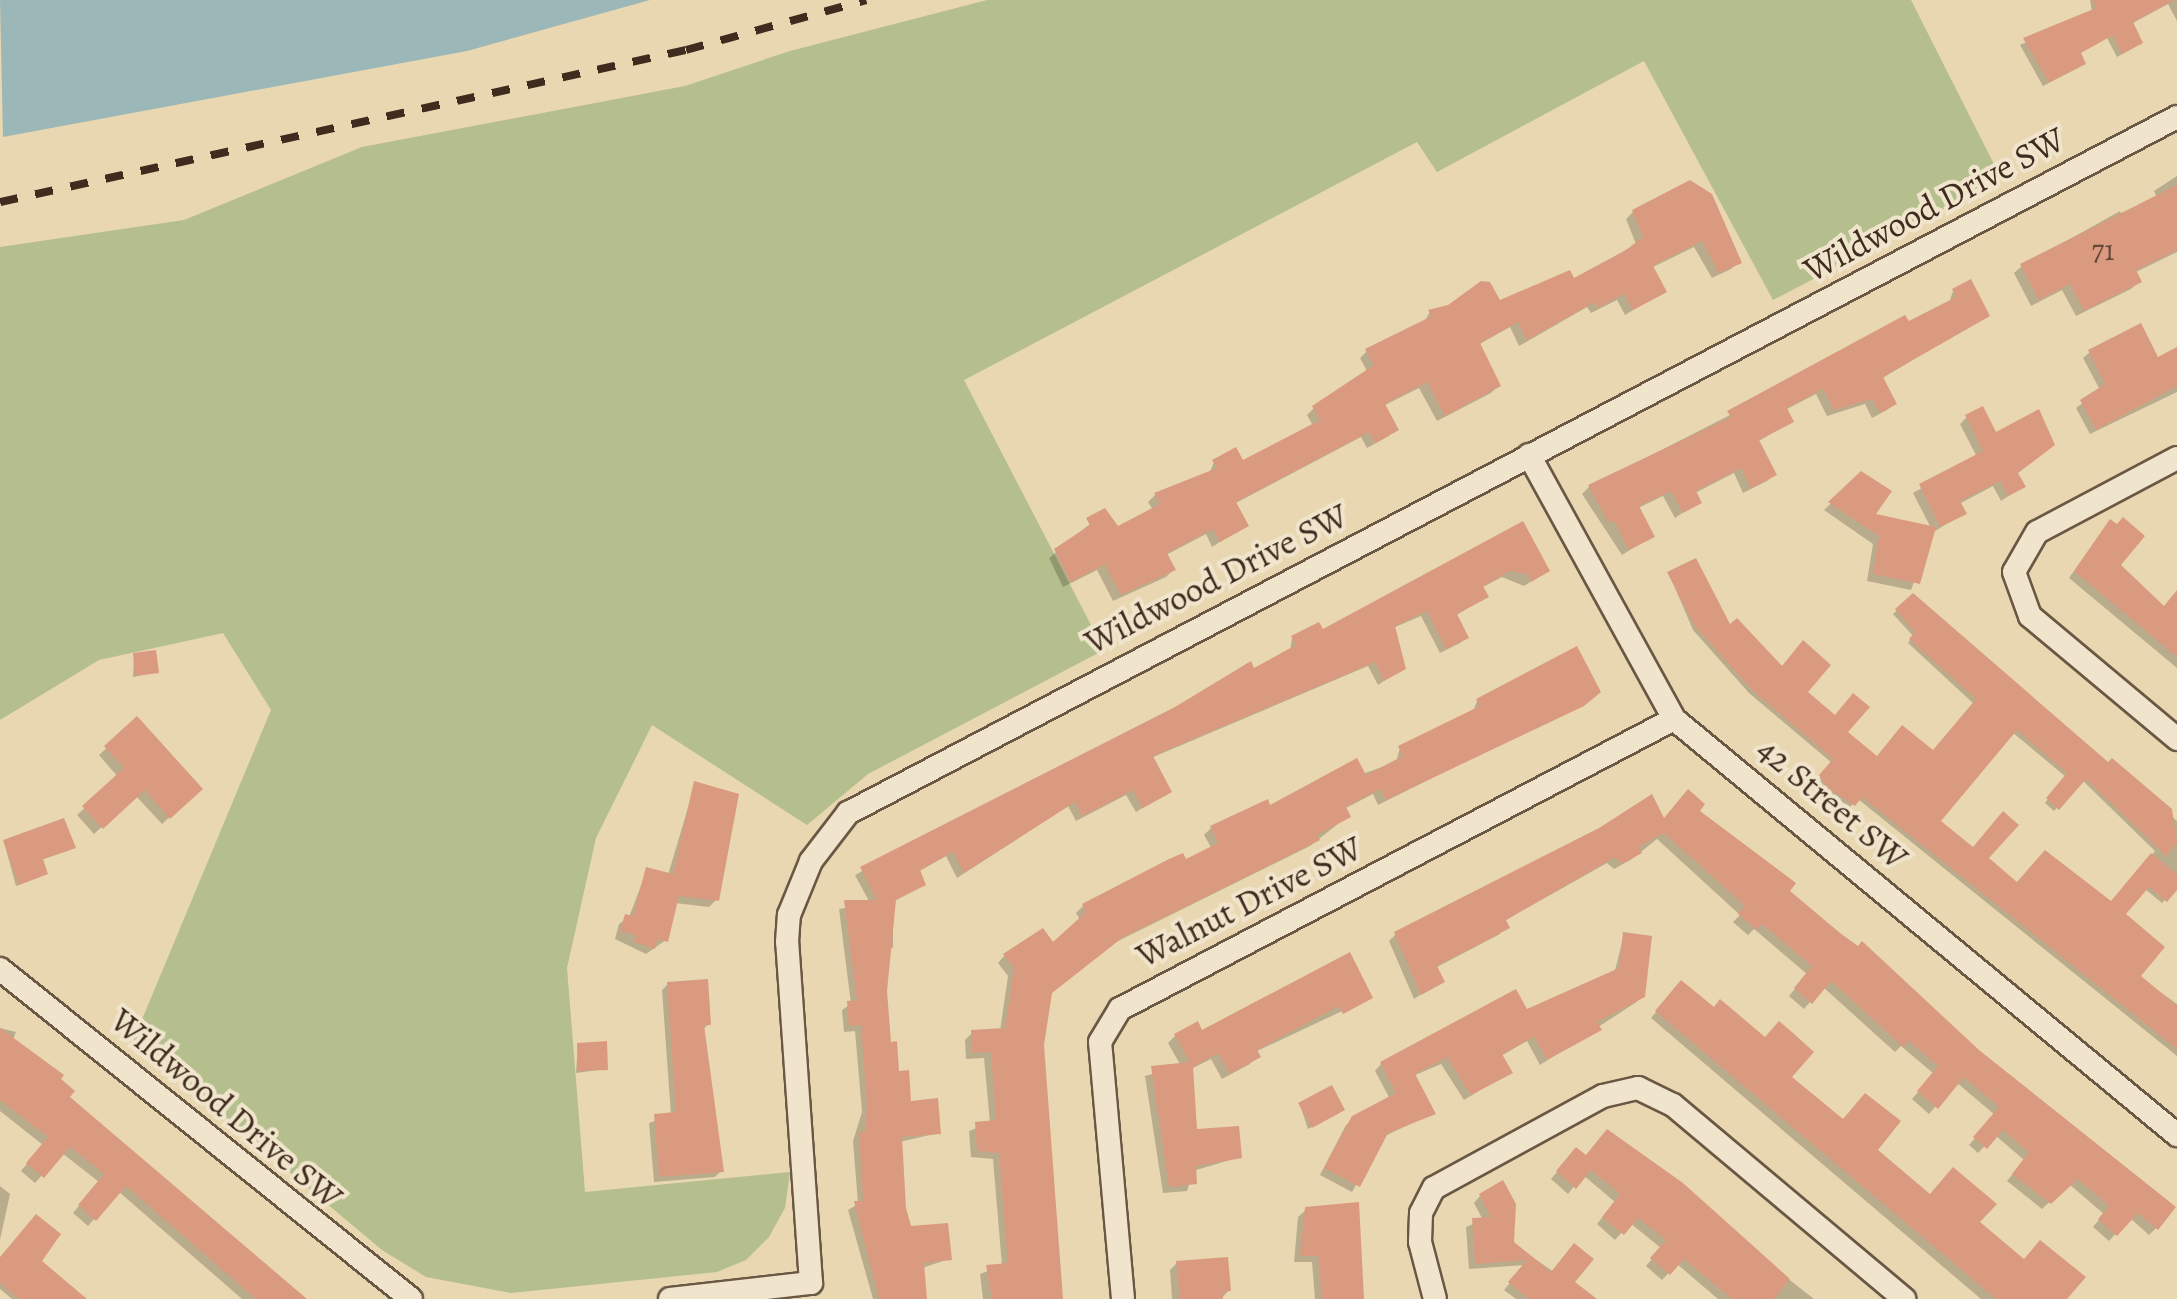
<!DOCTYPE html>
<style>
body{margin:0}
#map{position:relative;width:2177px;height:1299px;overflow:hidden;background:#e8d7b1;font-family:Alegreya,serif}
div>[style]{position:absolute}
.green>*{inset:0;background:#b4bf8d}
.water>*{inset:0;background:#9cb7b7}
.shadow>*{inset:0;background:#0003}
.building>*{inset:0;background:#da9a80}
.roads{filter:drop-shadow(2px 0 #6a5744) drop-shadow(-2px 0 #6a5744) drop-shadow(0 2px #6a5744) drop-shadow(0 -2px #6a5744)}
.street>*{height:22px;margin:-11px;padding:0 11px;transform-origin:11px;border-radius:11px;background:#f0e5cc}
.rail>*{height:8px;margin-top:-4px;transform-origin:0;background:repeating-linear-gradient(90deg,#402c1f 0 18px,transparent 0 36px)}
span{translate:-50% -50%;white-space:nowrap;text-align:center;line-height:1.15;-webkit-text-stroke:8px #f0e5cc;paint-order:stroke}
.number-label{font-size:30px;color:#664837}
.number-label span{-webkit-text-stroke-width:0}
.street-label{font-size:35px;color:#402c1f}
</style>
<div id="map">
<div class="green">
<i style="clip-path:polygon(987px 0,1911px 0,2002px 180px,1773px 300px,1644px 61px,1437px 172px,1417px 142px,964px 380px,1104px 650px,868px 774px,807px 825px,652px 725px,596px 838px,567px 968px,585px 1192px,790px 1172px,785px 1208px,769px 1237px,746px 1260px,717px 1272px,511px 1293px,426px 1277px,382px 1250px,133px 1041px,271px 710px,223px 633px,99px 660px,0 720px,0 247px,184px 220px,362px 147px,685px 86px,790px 51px)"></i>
</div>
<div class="water">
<i style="clip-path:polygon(0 0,650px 0,467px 51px,3px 137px)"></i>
</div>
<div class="shadow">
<i style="clip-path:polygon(2177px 0,2177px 21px,2168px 4px,2131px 24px,2135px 47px,2117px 57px,2107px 38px,2078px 54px,2078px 68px,2043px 86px,2020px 45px,2092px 12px,2090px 0)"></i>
<i style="clip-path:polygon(2177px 176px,2177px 252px,2134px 273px,2139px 282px,2131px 289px,2076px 316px,2062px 290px,2031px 306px,2014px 273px,2022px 266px,2120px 211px,2122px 216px,2157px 198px,2154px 191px)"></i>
<i style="clip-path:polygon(1690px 183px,1739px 262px,1731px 269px,1712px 278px,1694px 247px,1651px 268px,1664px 292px,1625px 315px,1617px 300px,1591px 313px,1587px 307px,1519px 346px,1510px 327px,1478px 345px,1498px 386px,1491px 393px,1437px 421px,1419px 388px,1383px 406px,1396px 429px,1389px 436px,1367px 448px,1361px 437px,1234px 504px,1246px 525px,1212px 547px,1206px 534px,1166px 555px,1173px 570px,1166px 577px,1113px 601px,1097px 570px,1063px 587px,1049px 558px,1104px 512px,1117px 529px,1153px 510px,1148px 502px,1155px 495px,1209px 474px,1214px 462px,1242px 464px,1313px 426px,1307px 415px,1314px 408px,1368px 373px,1360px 358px,1367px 351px,1424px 322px,1430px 312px,1499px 303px,1573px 281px,1636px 244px,1626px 219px,1633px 212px)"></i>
<i style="clip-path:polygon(1953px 291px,1987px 315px,1881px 379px,1894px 403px,1887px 410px,1872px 418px,1865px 404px,1827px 416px,1816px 394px,1785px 410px,1791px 422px,1757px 442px,1774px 475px,1767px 481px,1743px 493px,1734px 473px,1695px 493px,1699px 502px,1675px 518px,1663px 496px,1638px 508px,1652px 536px,1622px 555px,1582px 494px,1589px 487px,1949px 303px)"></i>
<i style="clip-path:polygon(2177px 350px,2177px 392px,2090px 434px,2076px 408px,2100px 390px,2083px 358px,2090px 352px,2157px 360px)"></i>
<i style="clip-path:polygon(1967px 417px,2022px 487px,2001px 501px,1993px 486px,1959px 504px,1964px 513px,1932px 533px,1911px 590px,1867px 581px,1873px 544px,1824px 510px,1861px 474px,1872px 516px,1931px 528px,1913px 493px,1977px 457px,1960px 424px)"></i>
<i style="clip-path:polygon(1522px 525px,1547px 571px,1524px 586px,1502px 577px,1481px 588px,1486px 597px,1455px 616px,1466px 637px,1460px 643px,1440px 653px,1421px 616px,1393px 628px,1403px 668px,1378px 685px,1368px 666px,1151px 758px,1169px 792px,1136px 812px,1126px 795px,1076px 821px,1068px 806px,957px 878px,946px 856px,918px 872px,923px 884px,893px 902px,893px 947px,885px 954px,889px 1044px,909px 1103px,939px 1133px,899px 1142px,903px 1209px,909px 1229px,949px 1259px,922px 1268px,925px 1299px,873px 1299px,848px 1210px,858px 1204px,853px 1141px,862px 1112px,855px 1031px,844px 1032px,842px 1010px,851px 1004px,839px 909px,870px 903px,855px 875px,1290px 651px,1292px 638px,1322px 632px)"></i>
<i style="clip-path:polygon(2104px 529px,2117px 565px,2163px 609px,2177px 592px,2177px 668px,2069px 578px)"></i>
<i style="clip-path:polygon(evenodd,1669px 574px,1876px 759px,1932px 753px,1974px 704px,1908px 643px,1913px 636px,1893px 614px,1913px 596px,2177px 821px,2177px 886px,2162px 903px,2145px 889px,2123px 914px,2138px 976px,2177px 1004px,2177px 1056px,1858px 799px,1850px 807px,1826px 791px,1818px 780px,1832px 763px,1749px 693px,1693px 630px,1669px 574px,2012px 732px,2066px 777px,2045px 803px,2054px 811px,2082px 780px,2155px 851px,2111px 904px,2017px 885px,1938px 821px,2012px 732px)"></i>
<i style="clip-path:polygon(134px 655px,156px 672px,133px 677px)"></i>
<i style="clip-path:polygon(1591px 699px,1378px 805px,1373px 794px,1344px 809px,1348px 816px,1310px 846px,1112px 944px,1049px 994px,1042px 1045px,1059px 1299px,983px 1299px,980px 1274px,1002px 1266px,993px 1159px,971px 1157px,969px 1131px,990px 1123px,984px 1058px,966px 1059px,965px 1040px,972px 1033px,1000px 1031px,1008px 976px,998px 963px,1004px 956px,1042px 932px,1053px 945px,1080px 920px,1076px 913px,1083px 906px,1212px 849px,1204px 835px,1211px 828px,1396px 762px,1400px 748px,1473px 712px,1477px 701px)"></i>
<i style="clip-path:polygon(137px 720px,200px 789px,162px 824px,136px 796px,94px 834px,77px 815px,118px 777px,99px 755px)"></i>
<i style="clip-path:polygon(695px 784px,717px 899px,709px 907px,675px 903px,666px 940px,646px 954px,615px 939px,619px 924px,629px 917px,647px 870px,668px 875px)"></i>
<i style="clip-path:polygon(1697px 812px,1978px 1052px,2173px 1208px,2156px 1228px,2149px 1235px,2130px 1218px,2109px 1241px,2093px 1227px,2104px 1214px,2069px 1184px,2042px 1209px,2007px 1181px,2024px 1160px,1995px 1135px,1978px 1153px,1969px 1145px,1995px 1115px,1956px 1082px,1929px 1114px,1912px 1099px,1934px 1074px,1901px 1046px,1895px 1052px,1823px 987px,1804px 1009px,1789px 996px,1807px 974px,1754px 929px,1748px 935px,1733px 922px,1740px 915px,1657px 839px,1632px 859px,1614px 869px,1607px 863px,1504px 921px,1500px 934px,1435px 968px,1442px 981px,1414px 999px,1389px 941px,1396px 934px)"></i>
<i style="clip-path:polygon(4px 842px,70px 850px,41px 860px,46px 874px,16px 886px)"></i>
<i style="clip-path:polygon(1624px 935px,1642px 996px,1635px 1003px,1540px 1065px,1527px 1041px,1501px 1056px,1510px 1072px,1464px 1100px,1441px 1064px,1413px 1076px,1433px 1113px,1383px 1137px,1352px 1192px,1320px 1175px,1346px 1125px,1390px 1099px,1375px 1071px,1381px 1064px,1515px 992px,1526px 1013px,1614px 974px)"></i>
<i style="clip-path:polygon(668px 984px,709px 1024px,702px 1030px,721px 1171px,715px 1177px,654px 1182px,649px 1123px,671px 1115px,662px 990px)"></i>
<i style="clip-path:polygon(1676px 989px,1930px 1197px,2064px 1299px,1981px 1299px,1651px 1018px)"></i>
<i style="clip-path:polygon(1370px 998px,1255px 1052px,1250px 1064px,1222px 1079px,1211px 1059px,1191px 1069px,1194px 1132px,1240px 1157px,1193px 1171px,1187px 1191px,1163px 1193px,1145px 1076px,1181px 1066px,1168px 1043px,1175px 1036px)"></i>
<i style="clip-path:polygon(0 1028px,16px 1032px,12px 1042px,57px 1080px,67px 1097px,303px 1299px,242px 1299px,118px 1191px,88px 1226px,73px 1213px,99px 1182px,62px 1153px,35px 1183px,21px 1171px,43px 1145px,0 1111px)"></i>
<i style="clip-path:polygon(578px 1045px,605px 1069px,576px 1073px)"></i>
<i style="clip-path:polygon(1300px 1105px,1339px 1113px,1308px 1129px)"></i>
<i style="clip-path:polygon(1570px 1157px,1721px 1226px,1814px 1299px,1718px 1299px,1677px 1264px,1662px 1280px,1646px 1266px,1661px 1248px,1630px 1223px,1615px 1240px,1597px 1224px,1615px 1202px,1583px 1175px,1568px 1194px,1551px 1179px)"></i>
<i style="clip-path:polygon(0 1186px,10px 1194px,0 1240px)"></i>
<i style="clip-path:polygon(1480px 1196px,1512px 1243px,1593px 1299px,1516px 1299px,1504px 1290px,1525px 1265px,1469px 1269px,1466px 1227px,1483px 1220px,1474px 1203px)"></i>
<i style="clip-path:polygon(1306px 1210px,1362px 1299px,1315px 1299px,1312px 1262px,1294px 1262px,1298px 1217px)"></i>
<i style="clip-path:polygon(0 1259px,39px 1261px,81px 1299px,12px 1299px,0 1289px)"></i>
<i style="clip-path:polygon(1177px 1263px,1229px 1290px,1221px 1299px,1172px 1299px,1170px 1270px)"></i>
</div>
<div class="building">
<i style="clip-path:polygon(2092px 0,2175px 0,2133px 22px,2143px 43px,2122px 54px,2113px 35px,2081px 53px,2086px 64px,2049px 82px,2023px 38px,2096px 8px)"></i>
<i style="clip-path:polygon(1690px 180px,1712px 194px,1742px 263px,1719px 273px,1702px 241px,1653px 266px,1667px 292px,1633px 310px,1624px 294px,1598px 308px,1595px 302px,1527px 340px,1518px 322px,1480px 343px,1501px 386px,1445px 416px,1427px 382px,1385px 404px,1399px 430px,1375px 443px,1369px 432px,1236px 502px,1249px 526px,1220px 542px,1213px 529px,1167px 553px,1176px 570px,1121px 595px,1105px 564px,1071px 582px,1054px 549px,1090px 525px,1086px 518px,1105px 508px,1118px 526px,1160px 504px,1154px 493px,1217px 468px,1212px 460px,1236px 447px,1243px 460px,1320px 420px,1312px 406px,1374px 365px,1365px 349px,1432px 316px,1428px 310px,1448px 305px,1481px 281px,1490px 282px,1500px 300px,1570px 270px,1574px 278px,1626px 250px,1643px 237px,1632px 210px)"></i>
<i style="clip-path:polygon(2177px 185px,2177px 250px,2136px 270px,2142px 282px,2084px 311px,2070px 284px,2039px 300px,2020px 264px)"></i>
<i style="clip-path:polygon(1971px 279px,1990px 316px,1883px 377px,1897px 404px,1880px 413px,1872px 399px,1834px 410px,1823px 389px,1787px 408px,1794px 422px,1759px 440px,1777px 475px,1751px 488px,1741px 468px,1696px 491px,1702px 503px,1683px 513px,1671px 491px,1639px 506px,1655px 537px,1629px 550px,1614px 521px,1609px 523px,1588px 485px,1731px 417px,1727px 411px,1905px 315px,1909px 321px,1956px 297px,1952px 289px)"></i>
<i style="clip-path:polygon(2141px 323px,2158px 357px,2177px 347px,2177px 386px,2096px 430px,2080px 400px,2105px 384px,2088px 350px)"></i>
<i style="clip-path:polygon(1983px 406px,1996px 432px,2039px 409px,2055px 445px,2018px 473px,2026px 487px,2008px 496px,2000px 481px,1960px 501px,1967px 514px,1940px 527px,1919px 484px,1983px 451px,1965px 415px)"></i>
<i style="clip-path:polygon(1861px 471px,1892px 491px,1876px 514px,1936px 527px,1920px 584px,1873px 574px,1879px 536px,1828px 502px)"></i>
<i style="clip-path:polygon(2123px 517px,2145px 536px,2121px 565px,2164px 606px,2177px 590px,2177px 657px,2074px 571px,2110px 519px,2117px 524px)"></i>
<i style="clip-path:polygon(1523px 521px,1550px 571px,1531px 582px,1527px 574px,1510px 571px,1483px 586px,1489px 597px,1457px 614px,1469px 638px,1446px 649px,1427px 611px,1395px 626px,1406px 669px,1384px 681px,1375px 662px,1153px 756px,1172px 792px,1143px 808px,1133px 790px,1082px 816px,1075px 802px,964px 873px,953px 852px,920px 870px,926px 885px,896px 900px,887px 991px,891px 1042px,897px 1041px,899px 1071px,909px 1070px,911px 1101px,938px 1098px,941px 1134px,902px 1137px,906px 1208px,911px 1226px,948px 1223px,952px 1260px,924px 1263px,927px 1299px,879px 1299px,854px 1201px,863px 1201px,859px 1132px,865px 1131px,867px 1105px,861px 1025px,849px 1026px,847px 1001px,857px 1000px,844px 900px,877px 900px,860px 867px,1175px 707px,1251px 661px,1254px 668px,1296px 645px,1291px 636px,1319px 622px,1323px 629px)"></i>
<i style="clip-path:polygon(1696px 558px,1730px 624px,1737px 618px,1782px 666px,1803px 640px,1831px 665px,1808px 692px,1835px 715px,1853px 693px,1870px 707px,1848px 732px,1877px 756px,1902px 725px,1933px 750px,1976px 699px,1909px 639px,1915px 632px,1895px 609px,1913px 593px,2108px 762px,2112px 758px,2172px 809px,2177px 843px,2166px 856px,2086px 779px,2059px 810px,2046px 798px,2067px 773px,2017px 730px,1941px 821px,1973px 847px,2003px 811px,2019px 825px,1989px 858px,2017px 882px,2045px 850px,2111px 901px,2151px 853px,2177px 874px,2177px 890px,2167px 902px,2149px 887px,2126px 914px,2165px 947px,2141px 976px,2177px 1006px,2177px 1049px,1862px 797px,1855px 806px,1828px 788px,1819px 775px,1833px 759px,1752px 690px,1694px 625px,1667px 572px)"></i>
<i style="clip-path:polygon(1577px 646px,1601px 692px,1584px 706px,1386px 800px,1380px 789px,1346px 807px,1351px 817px,1317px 835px,1320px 840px,1122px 938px,1052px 993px,1044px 1045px,1063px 1299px,992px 1299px,986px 1265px,1008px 1263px,999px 1153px,977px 1151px,975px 1122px,996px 1120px,991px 1052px,972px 1053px,971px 1030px,1005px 1028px,1014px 968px,1003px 954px,1043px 928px,1053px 942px,1086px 912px,1082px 904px,1169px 859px,1183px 853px,1186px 859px,1218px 843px,1210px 826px,1268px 799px,1270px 805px,1357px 758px,1366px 775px,1403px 756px,1398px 746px,1480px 706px,1476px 699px)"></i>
<i style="clip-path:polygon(156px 650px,159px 673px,135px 676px,133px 653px)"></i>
<i style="clip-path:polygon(137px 716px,203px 789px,170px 819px,145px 790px,103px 829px,82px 806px,124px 768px,104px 746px)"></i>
<i style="clip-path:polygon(694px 781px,739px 794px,719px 901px,679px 896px,668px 942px,657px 939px,655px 949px,634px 942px,636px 935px,620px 931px,625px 914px,633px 916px,646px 867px,673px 874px)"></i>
<i style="clip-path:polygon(1688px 789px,1705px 804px,1700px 811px,1796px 883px,1790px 891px,1840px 933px,1858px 946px,1862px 941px,1979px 1050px,2176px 1207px,2158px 1230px,2138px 1213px,2117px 1236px,2098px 1219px,2109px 1206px,2078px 1179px,2051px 1204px,2012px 1174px,2029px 1152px,2003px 1130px,1987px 1149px,1973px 1137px,1999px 1107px,1964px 1077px,1938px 1109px,1917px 1091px,1938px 1066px,1909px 1041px,1903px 1047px,1831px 981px,1812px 1004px,1794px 988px,1812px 966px,1762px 924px,1757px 930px,1738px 914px,1745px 906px,1664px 833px,1639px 847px,1642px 853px,1622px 864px,1615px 857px,1506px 920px,1510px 928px,1437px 966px,1445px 982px,1421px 995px,1394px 932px,1599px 828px,1652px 794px,1664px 818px)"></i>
<i style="clip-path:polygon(64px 818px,76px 848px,43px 859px,48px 874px,19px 885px,3px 840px)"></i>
<i style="clip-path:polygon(1623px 932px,1652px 936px,1645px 997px,1597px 1022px,1602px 1030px,1547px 1060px,1534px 1037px,1502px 1054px,1513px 1073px,1471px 1095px,1447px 1057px,1415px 1074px,1436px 1114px,1388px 1133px,1360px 1187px,1324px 1168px,1352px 1116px,1396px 1093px,1380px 1062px,1516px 989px,1527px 1009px,1619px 968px)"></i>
<i style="clip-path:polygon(1350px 952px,1373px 998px,1343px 1014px,1339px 1006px,1257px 1050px,1261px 1057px,1230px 1074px,1218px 1053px,1193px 1067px,1197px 1129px,1239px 1126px,1242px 1158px,1196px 1166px,1197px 1184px,1169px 1187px,1151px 1066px,1190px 1062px,1174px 1034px,1198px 1021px,1202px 1030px)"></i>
<i style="clip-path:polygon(708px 979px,711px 1025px,704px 1025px,724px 1172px,659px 1177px,654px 1114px,676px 1112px,667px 982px)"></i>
<i style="clip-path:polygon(1681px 980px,1714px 1007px,1720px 999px,1765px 1037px,1779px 1021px,1793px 1033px,1814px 1052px,1792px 1077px,1843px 1119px,1865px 1093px,1901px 1121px,1878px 1150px,1930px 1194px,1953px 1167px,1997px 1204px,1980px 1222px,2024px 1259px,2040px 1240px,2086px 1277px,2067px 1299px,1996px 1299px,1655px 1011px)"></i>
<i style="clip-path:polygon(0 1028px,64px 1075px,61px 1079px,75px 1091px,70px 1097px,307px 1299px,256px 1299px,126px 1186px,96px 1221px,78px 1205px,104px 1174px,70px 1147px,44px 1178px,26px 1163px,48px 1137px,0 1100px)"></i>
<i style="clip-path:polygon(607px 1041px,608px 1070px,578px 1071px,577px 1043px)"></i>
<i style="clip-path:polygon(1332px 1085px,1345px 1110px,1312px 1128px,1298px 1103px)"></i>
<i style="clip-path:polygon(1607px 1129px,1683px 1183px,1790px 1279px,1774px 1299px,1732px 1299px,1684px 1259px,1670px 1275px,1650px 1258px,1666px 1240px,1638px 1218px,1624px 1235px,1602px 1217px,1620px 1194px,1591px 1170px,1576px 1189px,1556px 1171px,1576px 1147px,1586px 1155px)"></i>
<i style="clip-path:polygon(1503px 1180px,1516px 1204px,1514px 1242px,1551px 1272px,1574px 1243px,1594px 1259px,1575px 1282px,1597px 1299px,1529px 1299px,1508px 1282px,1527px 1260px,1475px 1264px,1472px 1218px,1491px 1217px,1479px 1194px)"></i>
<i style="clip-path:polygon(1359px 1202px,1364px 1299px,1322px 1299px,1318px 1256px,1300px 1256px,1305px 1207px)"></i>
<i style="clip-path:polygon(36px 1214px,61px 1234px,42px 1261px,87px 1299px,19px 1299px,0 1283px,0 1257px)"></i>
<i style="clip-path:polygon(1228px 1257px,1231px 1291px,1223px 1292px,1223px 1299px,1180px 1299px,1176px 1261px)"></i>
</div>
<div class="roads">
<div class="street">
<i style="left:1529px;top:455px;width:301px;rotate:61.2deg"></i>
<i style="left:1674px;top:719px;width:653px;rotate:39.59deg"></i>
<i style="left:2177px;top:458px;width:158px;rotate:152.1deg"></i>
<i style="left:2037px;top:532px;width:46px;rotate:119.9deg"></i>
<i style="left:2014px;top:572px;width:47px;rotate:70deg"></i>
<i style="left:2030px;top:616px;width:192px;rotate:39.9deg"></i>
<i style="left:0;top:969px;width:527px;rotate:38.76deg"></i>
<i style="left:670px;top:1299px;width:142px;rotate:-6.5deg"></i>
<i style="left:811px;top:1283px;width:342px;rotate:-94deg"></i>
<i style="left:787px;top:942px;width:27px;rotate:-86deg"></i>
<i style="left:789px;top:915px;width:58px;rotate:-67.8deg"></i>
<i style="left:811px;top:861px;width:61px;rotate:-52.4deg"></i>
<i style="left:848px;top:813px;width:1500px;rotate:-27.64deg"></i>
<i style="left:1123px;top:1299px;width:258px;rotate:-95.1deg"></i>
<i style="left:1100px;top:1042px;width:39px;rotate:-59deg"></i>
<i style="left:1120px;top:1009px;width:625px;rotate:-27.63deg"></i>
<i style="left:1435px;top:1299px;width:59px;rotate:-104.7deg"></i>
<i style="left:1420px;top:1242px;width:29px;rotate:-88deg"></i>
<i style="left:1421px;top:1213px;width:28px;rotate:-63deg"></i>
<i style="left:1434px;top:1188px;width:192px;rotate:-28.6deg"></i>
<i style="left:1603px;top:1096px;width:36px;rotate:-13deg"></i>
<i style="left:1638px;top:1088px;width:39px;rotate:26deg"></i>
<i style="left:1673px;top:1105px;width:302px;rotate:40deg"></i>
</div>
</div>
<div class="rail">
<i style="left:0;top:202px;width:703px;rotate:-12.49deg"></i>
<i style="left:686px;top:50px;width:187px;rotate:-15.5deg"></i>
</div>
<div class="number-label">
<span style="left:2103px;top:250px">71</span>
</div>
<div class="street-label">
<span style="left:1934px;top:204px;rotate:-28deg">Wildwood Drive SW</span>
<span style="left:1216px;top:578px;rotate:-27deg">Wildwood Drive SW</span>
<span style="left:1833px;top:803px;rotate:40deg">42 Street SW</span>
<span style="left:1249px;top:901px;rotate:-27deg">Walnut Drive SW</span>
<span style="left:227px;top:1108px;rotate:40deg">Wildwood Drive SW</span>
</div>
</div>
